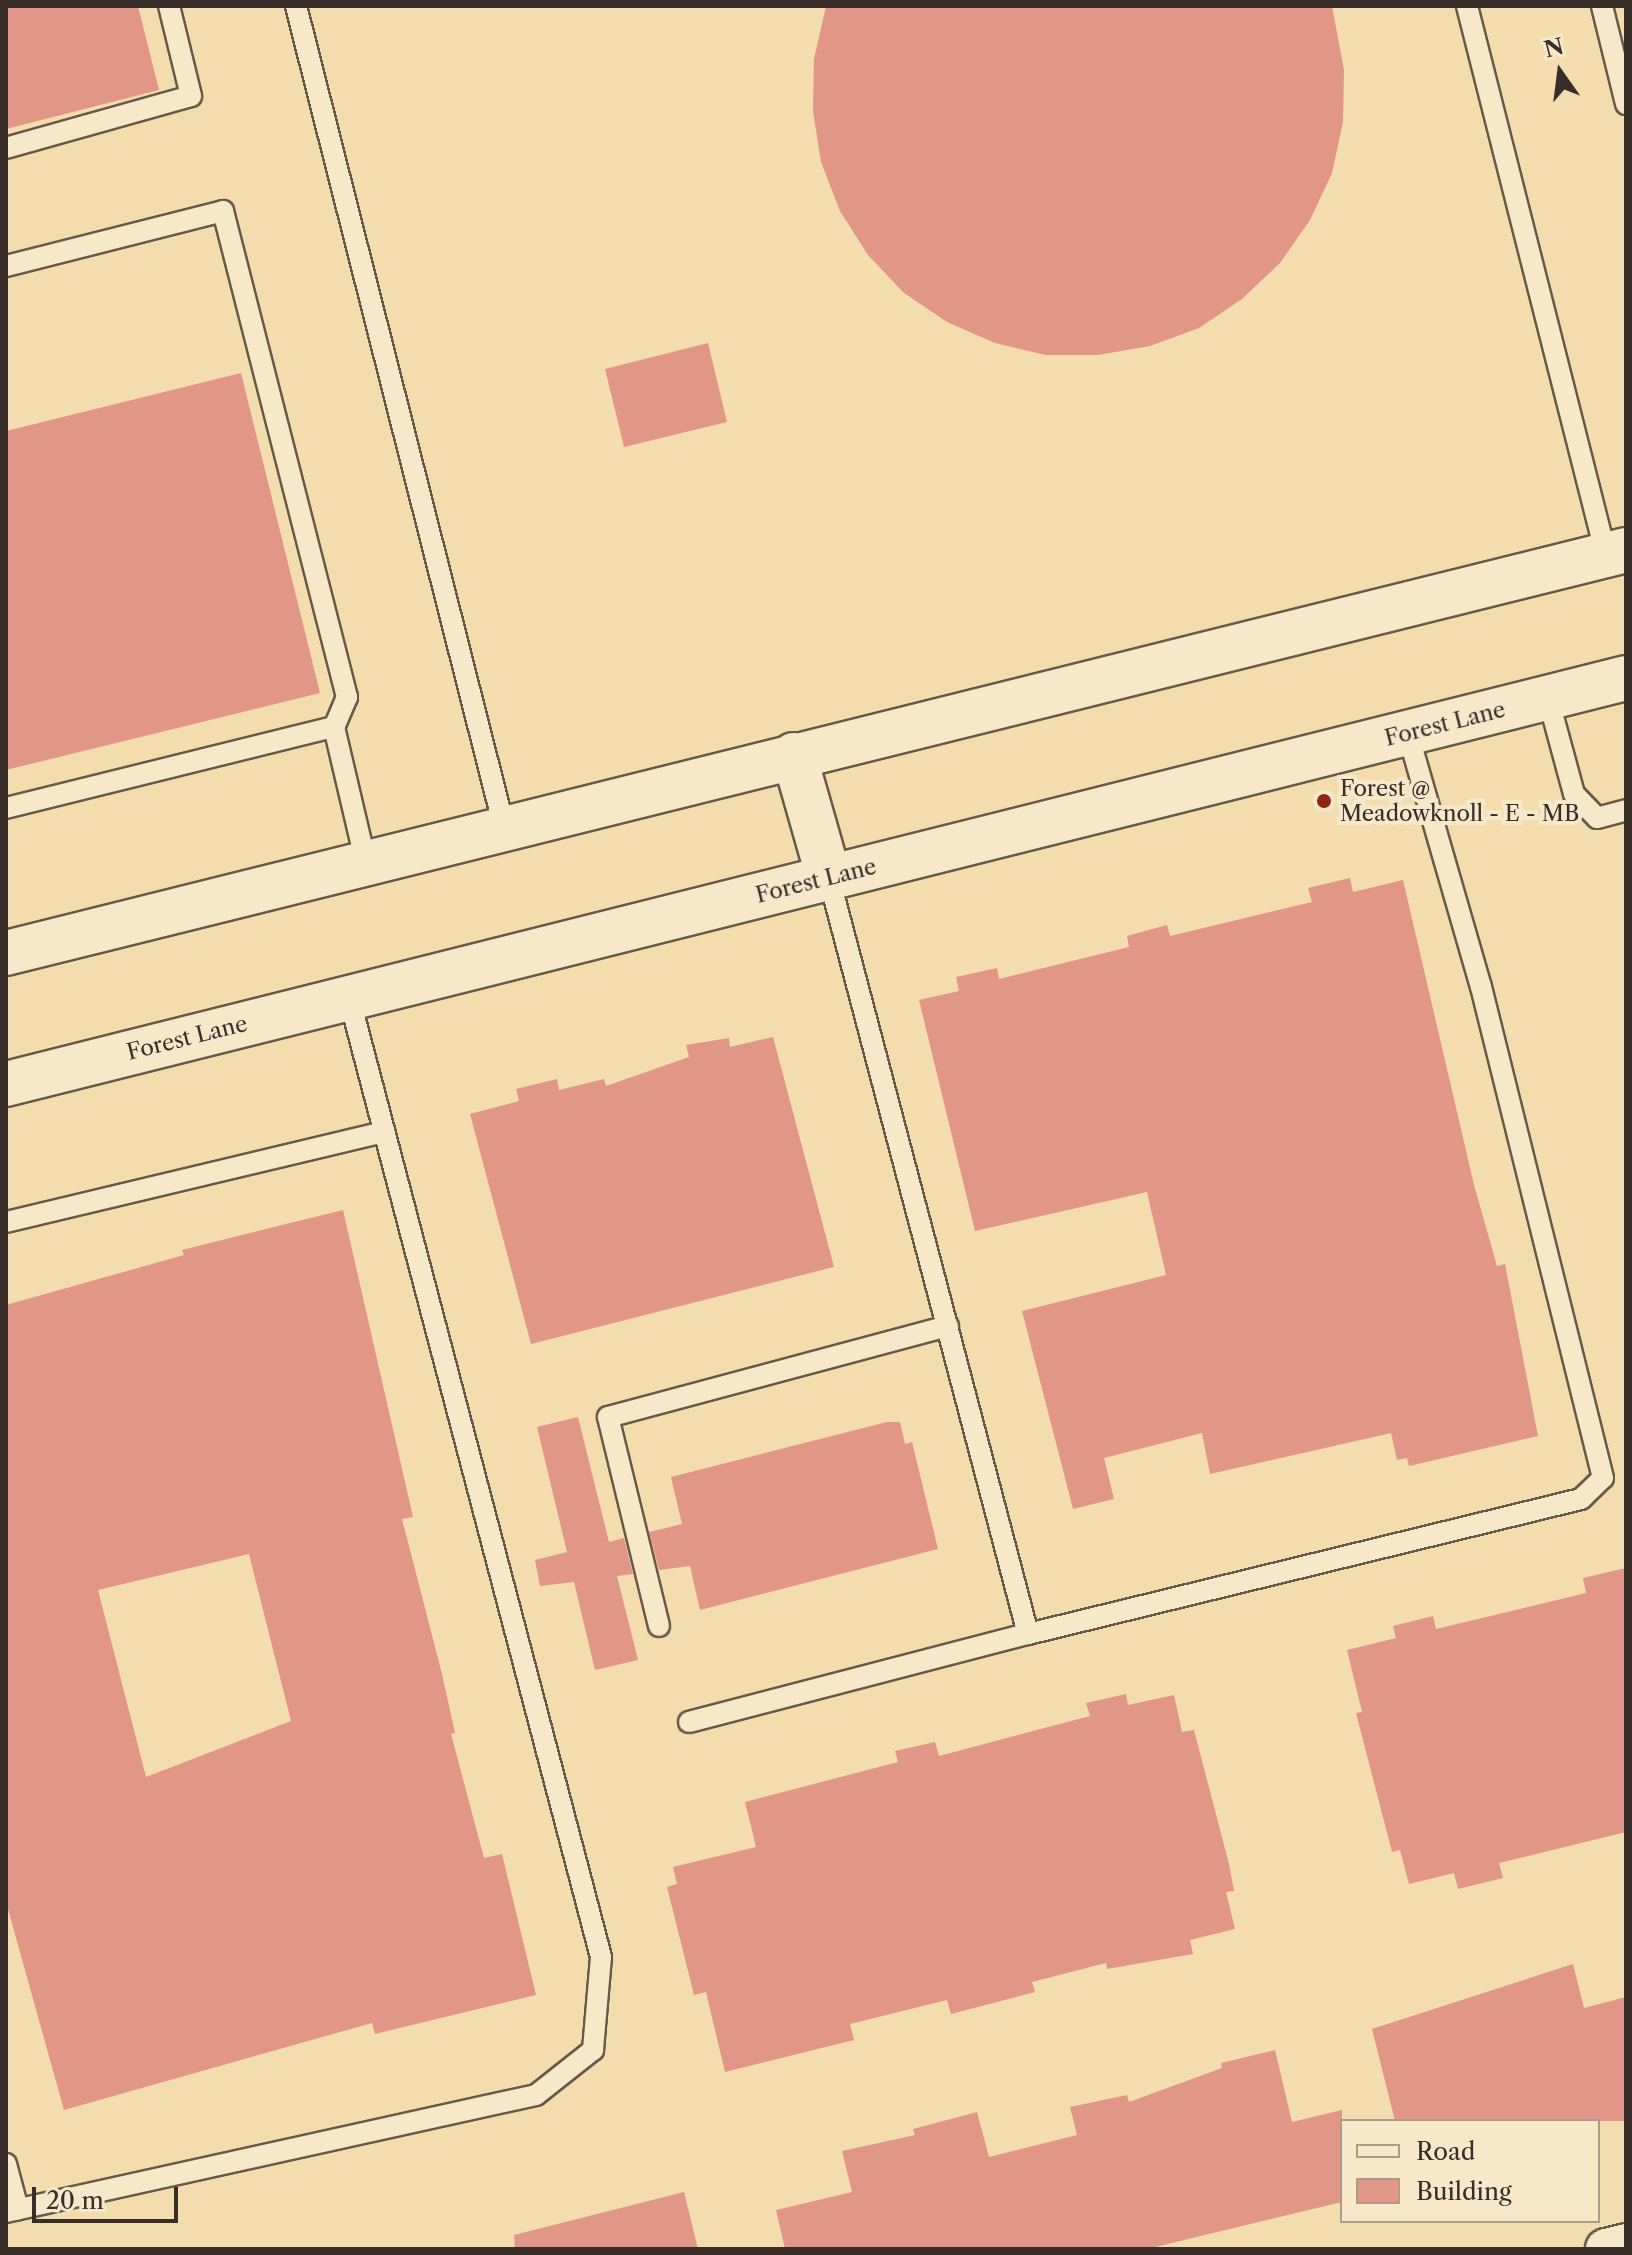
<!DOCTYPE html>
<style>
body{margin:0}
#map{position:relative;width:1632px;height:2255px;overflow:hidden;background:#f3dcae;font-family:"Libre Caslon Text",serif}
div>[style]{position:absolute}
.building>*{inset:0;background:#e19688}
.roads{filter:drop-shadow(2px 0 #68594a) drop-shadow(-2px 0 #68594a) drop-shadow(0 2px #68594a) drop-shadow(0 -2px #68594a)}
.lane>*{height:20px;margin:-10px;padding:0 10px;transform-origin:10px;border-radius:10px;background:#f7e8ca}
.street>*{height:40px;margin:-20px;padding:0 20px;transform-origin:20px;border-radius:20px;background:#f7e8ca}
.secondary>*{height:44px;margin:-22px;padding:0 22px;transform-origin:22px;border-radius:22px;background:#f7e8ca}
.dots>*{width:22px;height:22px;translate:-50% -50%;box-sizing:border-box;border:4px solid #f7e8ca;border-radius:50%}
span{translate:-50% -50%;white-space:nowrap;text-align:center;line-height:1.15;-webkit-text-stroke:8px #f7e8ca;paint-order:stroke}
.street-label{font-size:22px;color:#392d28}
.poi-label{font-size:22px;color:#392d28}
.left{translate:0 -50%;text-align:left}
.frame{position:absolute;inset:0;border:8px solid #392d28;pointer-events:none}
.legend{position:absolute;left:1340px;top:2119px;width:260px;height:104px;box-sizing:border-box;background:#f7e8ca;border:2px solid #ab9d89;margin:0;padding:10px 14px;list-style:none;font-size:24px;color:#392d28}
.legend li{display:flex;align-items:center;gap:16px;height:40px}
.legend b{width:40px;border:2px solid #ab9d89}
.north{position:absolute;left:1520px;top:32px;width:80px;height:80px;-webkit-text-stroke:6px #f7e8ca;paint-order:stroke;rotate:346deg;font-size:22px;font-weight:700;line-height:32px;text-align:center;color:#392d28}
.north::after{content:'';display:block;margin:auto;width:28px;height:36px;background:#392d28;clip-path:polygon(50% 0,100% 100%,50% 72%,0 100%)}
.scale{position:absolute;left:32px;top:2187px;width:146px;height:36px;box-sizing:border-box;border:4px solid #392d28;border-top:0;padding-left:10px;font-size:24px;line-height:28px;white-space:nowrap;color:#392d28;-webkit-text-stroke:6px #f7e8ca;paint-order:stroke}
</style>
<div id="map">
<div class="building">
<i style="clip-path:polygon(6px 6px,138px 6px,159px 90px,6px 129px)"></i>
<i style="clip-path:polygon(826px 6px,1332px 6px,1344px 70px,1343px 122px,1332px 173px,1310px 220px,1280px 263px,1242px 299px,1199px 328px,1150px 346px,1098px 355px,1046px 355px,995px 343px,947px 322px,904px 293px,868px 255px,840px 211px,821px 162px,813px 111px,814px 59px)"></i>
<i style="clip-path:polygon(708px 343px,727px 422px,624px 447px,605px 369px)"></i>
<i style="clip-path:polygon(241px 373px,320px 693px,6px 770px,6px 431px)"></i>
<i style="clip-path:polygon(1350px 878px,1353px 892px,1403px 880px,1474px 1185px,1497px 1266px,1505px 1264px,1538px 1436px,1409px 1466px,1407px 1458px,1397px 1460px,1391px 1433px,1210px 1474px,1202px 1433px,1104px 1458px,1114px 1499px,1073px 1509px,1022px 1311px,1166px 1275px,1147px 1192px,975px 1231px,919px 1000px,959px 991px,956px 977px,997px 968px,999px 979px,1129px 947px,1127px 936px,1167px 925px,1170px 936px,1312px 902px,1308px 888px)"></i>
<i style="clip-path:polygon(773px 1037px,834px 1267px,531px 1344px,470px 1114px,519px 1101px,516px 1089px,557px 1079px,559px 1090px,604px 1079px,606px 1086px,689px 1057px,686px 1045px,729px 1038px,730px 1047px)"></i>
<i style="clip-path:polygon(evenodd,343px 1210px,413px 1517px,402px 1519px,442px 1674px,455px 1733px,451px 1734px,484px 1858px,502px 1854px,536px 1995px,375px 2034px,372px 2023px,64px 2110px,6px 1902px,6px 1305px,184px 1255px,182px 1250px,343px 1210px,249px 1554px,291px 1721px,146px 1777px,98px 1590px,249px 1554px)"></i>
<i style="clip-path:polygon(578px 1417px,609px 1542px,624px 1538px,633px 1574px,617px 1576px,638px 1660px,595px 1670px,574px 1582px,540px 1586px,535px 1560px,567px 1552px,537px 1427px)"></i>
<i style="clip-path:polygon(887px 1422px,900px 1422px,905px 1444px,912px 1442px,938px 1549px,700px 1610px,690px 1566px,659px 1570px,649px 1532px,682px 1524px,671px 1477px)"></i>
<i style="clip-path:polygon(1626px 1568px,1626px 1832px,1499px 1863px,1503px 1878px,1458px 1889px,1454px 1873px,1409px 1884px,1400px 1850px,1392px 1852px,1356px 1713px,1362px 1712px,1347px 1650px,1396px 1638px,1393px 1626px,1433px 1616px,1436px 1629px,1586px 1593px,1583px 1578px)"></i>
<i style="clip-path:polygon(1126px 1694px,1128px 1705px,1174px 1695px,1182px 1732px,1194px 1730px,1229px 1864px,1234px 1891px,1226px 1892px,1235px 1929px,1190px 1940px,1193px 1954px,1107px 1969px,1106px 1963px,1032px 1982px,1035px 1992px,951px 2014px,947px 2000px,850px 2024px,854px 2040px,725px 2072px,706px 1992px,694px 1995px,667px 1887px,677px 1884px,673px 1867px,756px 1847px,745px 1802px,898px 1762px,895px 1751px,935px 1742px,939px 1756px,1090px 1716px,1086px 1703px)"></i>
<i style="clip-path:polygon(1573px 1964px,1584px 2008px,1626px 1997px,1626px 2121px,1395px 2121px,1372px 2029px)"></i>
<i style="clip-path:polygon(1275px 2050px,1292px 2122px,1342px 2110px,1342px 2202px,1147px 2249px,785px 2249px,776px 2210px,852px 2192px,842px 2151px,915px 2135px,913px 2129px,977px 2112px,989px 2157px,1077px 2135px,1070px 2107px,1127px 2095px,1129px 2102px,1222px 2068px,1221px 2063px)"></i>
<i style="clip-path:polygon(684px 2192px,698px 2249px,515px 2249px,514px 2235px)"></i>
</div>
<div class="roads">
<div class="lane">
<i style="left:296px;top:6px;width:847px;rotate:75.78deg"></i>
<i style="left:1467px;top:6px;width:566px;rotate:75.79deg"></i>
<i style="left:1602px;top:6px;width:101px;rotate:76.2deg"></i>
<i style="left:6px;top:148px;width:192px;rotate:-15.7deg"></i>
<i style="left:191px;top:96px;width:93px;rotate:-103.7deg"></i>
<i style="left:6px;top:266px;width:224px;rotate:-14.2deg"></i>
<i style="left:223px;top:211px;width:502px;rotate:75.69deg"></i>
<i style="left:347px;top:697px;width:33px;rotate:113deg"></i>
<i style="left:1548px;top:698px;width:99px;rotate:74.8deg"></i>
<i style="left:1574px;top:794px;width:33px;rotate:46deg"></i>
<i style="left:1597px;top:818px;width:30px;rotate:-15deg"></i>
<i style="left:6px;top:808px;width:338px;rotate:-13.9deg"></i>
<i style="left:334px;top:727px;width:140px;rotate:76.8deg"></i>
<i style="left:829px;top:878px;width:782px;rotate:75.25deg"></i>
<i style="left:1028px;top:1634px;width:569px;rotate:-13.72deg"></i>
<i style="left:1581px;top:1499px;width:30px;rotate:-44deg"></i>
<i style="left:1603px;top:1478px;width:506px;rotate:-103.95deg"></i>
<i style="left:1481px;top:987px;width:263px;rotate:-106.1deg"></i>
<i style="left:6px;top:1222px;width:389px;rotate:-13.4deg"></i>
<i style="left:659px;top:1626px;width:215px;rotate:-103.7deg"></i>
<i style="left:608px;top:1417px;width:352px;rotate:-15deg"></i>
<i style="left:689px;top:1722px;width:350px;rotate:-14.6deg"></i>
<i style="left:6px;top:2164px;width:47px;rotate:75.1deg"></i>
<i style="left:6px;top:2212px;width:543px;rotate:-12.45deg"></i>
<i style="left:536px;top:2095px;width:73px;rotate:-38.3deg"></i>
<i style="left:593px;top:2050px;width:93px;rotate:-85.1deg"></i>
<i style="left:601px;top:1957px;width:993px;rotate:-104.71deg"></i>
</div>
<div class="street">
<i style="left:1606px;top:2249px;width:21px;rotate:-14deg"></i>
</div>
<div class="secondary">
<i style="left:794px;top:755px;width:128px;rotate:74.1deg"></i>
<i style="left:6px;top:953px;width:1669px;rotate:-13.97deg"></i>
<i style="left:6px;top:1084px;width:1670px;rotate:-14.07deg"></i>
</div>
</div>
<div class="dots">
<i style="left:1324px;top:801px;background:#8f2418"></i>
</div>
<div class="street-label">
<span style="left:1445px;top:724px;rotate:-14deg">Forest Lane</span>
<span style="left:816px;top:881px;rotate:-14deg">Forest Lane</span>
<span style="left:187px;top:1038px;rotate:-14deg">Forest Lane</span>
</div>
<div class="poi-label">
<span class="left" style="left:1340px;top:801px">Forest @<br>Meadowknoll - E - MB</span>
</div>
<div class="frame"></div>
<ul class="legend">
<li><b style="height:10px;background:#f7e8ca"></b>Road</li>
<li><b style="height:22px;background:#e19688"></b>Building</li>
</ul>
<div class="north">N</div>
<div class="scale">20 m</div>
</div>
